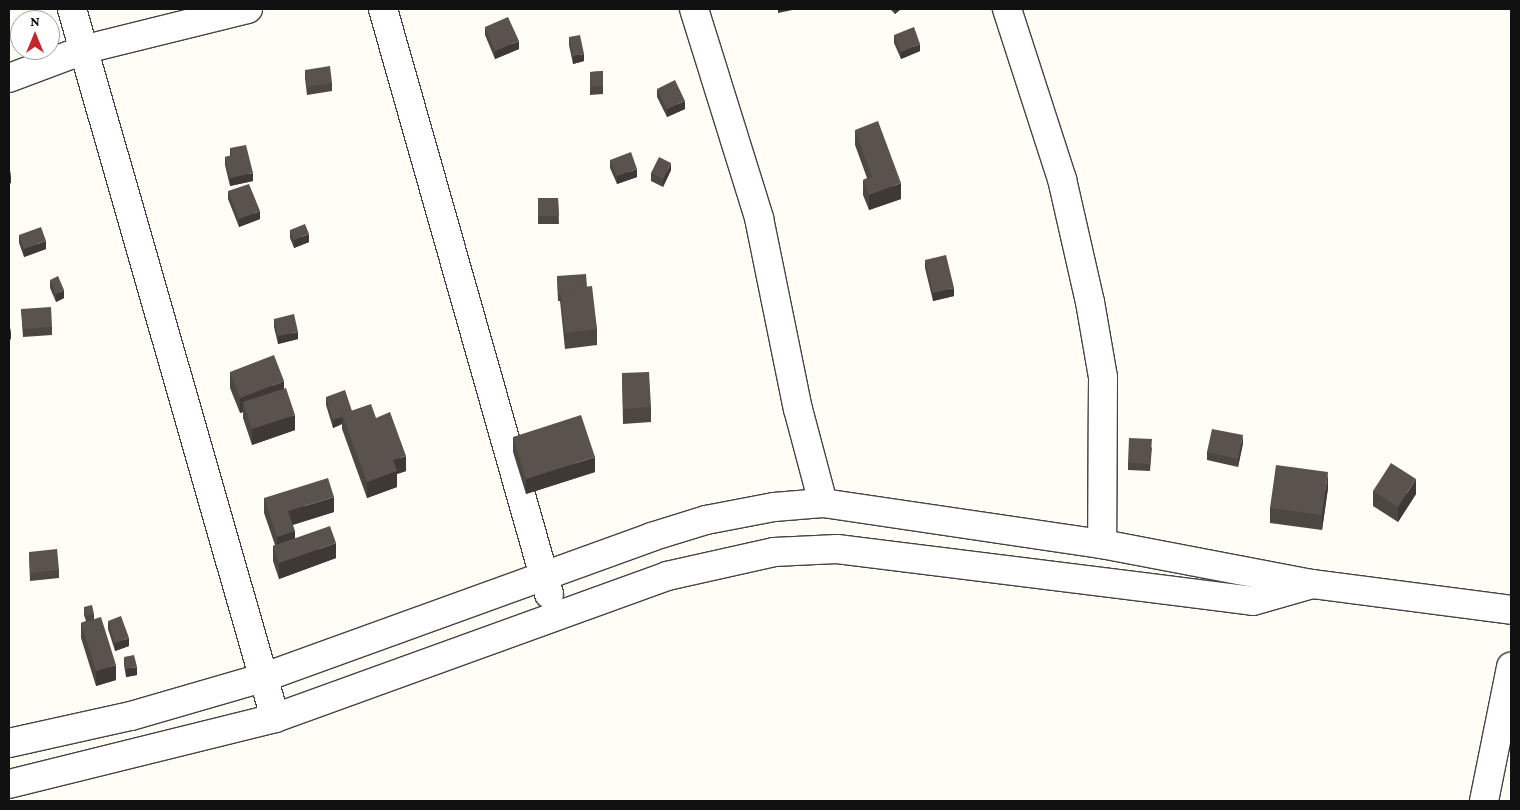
<!DOCTYPE html>
<style>
body{margin:0}
#map{position:relative;width:1520px;height:810px;overflow:hidden;background:#fffdf5;font-family:"Crimson Pro",serif}
div>[style]{position:absolute}
.roads{filter:drop-shadow(1px 0 #444) drop-shadow(-1px 0 #444) drop-shadow(0 1px #444) drop-shadow(0 -1px #444)}
.minor>*{height:28px;margin:-14px;padding:0 14px;transform-origin:14px;border-radius:14px;background:#fff}
.wall>*{inset:0;background:#4d4742}
.shaded-wall>*{inset:0;background:#3f3936}
.building>*{inset:0;background:#5a524d}
span{translate:-50% -50%;white-space:nowrap;text-align:center;line-height:1.15;-webkit-text-stroke:5px #fff;paint-order:stroke}
.frame{position:absolute;inset:0;border:10px solid #111;pointer-events:none}
.north{position:absolute;left:10px;top:10px;width:50px;height:50px;box-sizing:border-box;background:#fff;border:1px solid #a0a0a0;border-radius:50%;rotate:0deg;font-size:14px;font-weight:700;line-height:20px;text-align:center;color:#111}
.north::after{content:'';display:block;margin:auto;width:18px;height:22px;background:#c4262e;clip-path:polygon(50% 0,100% 100%,50% 72%,0 100%)}
</style>
<div id="map">
<div class="roads">
<div class="minor">
<i style="left:72px;top:9px;width:737px;rotate:74.02deg"></i>
<i style="left:383px;top:9px;width:608px;rotate:74.16deg"></i>
<i style="left:694px;top:9px;width:219px;rotate:72.7deg"></i>
<i style="left:759px;top:218px;width:195px;rotate:78.5deg"></i>
<i style="left:798px;top:409px;width:97px;rotate:75.1deg"></i>
<i style="left:1007px;top:9px;width:179px;rotate:72.1deg"></i>
<i style="left:1062px;top:179px;width:126px;rotate:77.2deg"></i>
<i style="left:1090px;top:302px;width:76px;rotate:80.2deg"></i>
<i style="left:1103px;top:377px;width:167px;rotate:90.3deg"></i>
<i style="left:9px;top:78px;width:82px;rotate:-20.6deg"></i>
<i style="left:86px;top:49px;width:167px;rotate:-13.9deg"></i>
<i style="left:9px;top:743px;width:125px;rotate:-12.5deg"></i>
<i style="left:131px;top:716px;width:140px;rotate:-16.2deg"></i>
<i style="left:265px;top:677px;width:411px;rotate:-19.9deg"></i>
<i style="left:651px;top:537px;width:58px;rotate:-17.2deg"></i>
<i style="left:706px;top:520px;width:69px;rotate:-10.8deg"></i>
<i style="left:774px;top:507px;width:49px;rotate:-4.7deg"></i>
<i style="left:823px;top:503px;width:282px;rotate:8.4deg"></i>
<i style="left:1102px;top:544px;width:214px;rotate:10.8deg"></i>
<i style="left:1312px;top:584px;width:201px;rotate:7.4deg"></i>
<i style="left:9px;top:784px;width:274px;rotate:-13.9deg"></i>
<i style="left:275px;top:718px;width:417px;rotate:-19.9deg"></i>
<i style="left:667px;top:576px;width:110px;rotate:-12.6deg"></i>
<i style="left:774px;top:552px;width:63px;rotate:-2.7deg"></i>
<i style="left:837px;top:549px;width:419px;rotate:7.1deg"></i>
<i style="left:1253px;top:601px;width:58px;rotate:-15.9deg"></i>
<i style="left:1484px;top:801px;width:137px;rotate:-78.6deg"></i>
</div>
</div>
<div class="wall">
<i style="clip-path:polygon(890px 9px,901px 9px,895px 14px)"></i>
<i style="clip-path:polygon(485px 27px,519px 49px,495px 59px,485px 35px)"></i>
<i style="clip-path:polygon(894px 35px,920px 51px,901px 59px,894px 43px)"></i>
<i style="clip-path:polygon(569px 37px,584px 61px,573px 64px,569px 45px)"></i>
<i style="clip-path:polygon(305px 70px,332px 83px,332px 91px,307px 95px,305px 78px)"></i>
<i style="clip-path:polygon(603px 71px,603px 94px,590px 95px,590px 72px)"></i>
<i style="clip-path:polygon(657px 89px,685px 109px,667px 117px,657px 97px)"></i>
<i style="clip-path:polygon(855px 130px,901px 199px,869px 210px,863px 195px,863px 180px,867px 178px,855px 145px)"></i>
<i style="clip-path:polygon(230px 148px,253px 181px,230px 186px,225px 165px,225px 157px,230px 156px)"></i>
<i style="clip-path:polygon(610px 160px,637px 177px,617px 184px,610px 168px)"></i>
<i style="clip-path:polygon(671px 170px,663px 187px,651px 181px,651px 173px)"></i>
<i style="clip-path:polygon(228px 191px,260px 219px,239px 227px,228px 199px)"></i>
<i style="clip-path:polygon(538px 198px,558px 198px,559px 224px,538px 224px)"></i>
<i style="clip-path:polygon(290px 230px,309px 242px,294px 248px,290px 238px)"></i>
<i style="clip-path:polygon(19px 235px,46px 249px,24px 257px,19px 243px)"></i>
<i style="clip-path:polygon(925px 260px,954px 296px,933px 301px,925px 268px)"></i>
<i style="clip-path:polygon(557px 276px,587px 287px,597px 329px,597px 345px,565px 349px,560px 301px,558px 301px)"></i>
<i style="clip-path:polygon(50px 280px,64px 298px,56px 302px,50px 288px)"></i>
<i style="clip-path:polygon(21px 309px,52px 327px,52px 335px,23px 337px)"></i>
<i style="clip-path:polygon(274px 319px,298px 339px,278px 344px,274px 327px)"></i>
<i style="clip-path:polygon(230px 372px,284px 389px,295px 430px,252px 445px,243px 418px,243px 412px,240px 413px,230px 388px)"></i>
<i style="clip-path:polygon(622px 373px,651px 407px,651px 422px,623px 424px)"></i>
<i style="clip-path:polygon(326px 397px,352px 411px,376px 418px,406px 471px,397px 474px,397px 487px,367px 498px,342px 429px,342px 424px,333px 428px,326px 405px)"></i>
<i style="clip-path:polygon(513px 437px,595px 472px,526px 494px,513px 452px)"></i>
<i style="clip-path:polygon(1243px 443px,1238px 467px,1207px 460px,1207px 452px)"></i>
<i style="clip-path:polygon(1152px 447px,1150px 471px,1128px 470px,1128px 463px)"></i>
<i style="clip-path:polygon(1328px 488px,1322px 530px,1270px 523px,1270px 508px)"></i>
<i style="clip-path:polygon(1373px 491px,1416px 494px,1398px 522px,1373px 506px)"></i>
<i style="clip-path:polygon(264px 498px,334px 512px,293px 525px,295px 538px,336px 558px,279px 579px,273px 561px,273px 546px,275px 545px,264px 513px)"></i>
<i style="clip-path:polygon(29px 552px,59px 570px,59px 578px,30px 581px)"></i>
<i style="clip-path:polygon(84px 607px,94px 614px,94px 619px,116px 680px,96px 686px,81px 638px,81px 623px,86px 621px,84px 615px)"></i>
<i style="clip-path:polygon(108px 621px,129px 646px,115px 651px,108px 629px)"></i>
<i style="clip-path:polygon(124px 657px,137px 675px,126px 677px,124px 665px)"></i>
</div>
<div class="shaded-wall">
<i style="clip-path:polygon(778px 9px,797px 9px,778px 13px)"></i>
<i style="clip-path:polygon(895px 9px,901px 9px,895px 14px)"></i>
<i style="clip-path:polygon(519px 41px,519px 49px,495px 59px,495px 51px)"></i>
<i style="clip-path:polygon(920px 44px,920px 51px,901px 59px,901px 52px)"></i>
<i style="clip-path:polygon(584px 54px,584px 61px,573px 64px,573px 56px)"></i>
<i style="clip-path:polygon(685px 101px,685px 109px,667px 117px,667px 109px)"></i>
<i style="clip-path:polygon(671px 163px,671px 170px,663px 187px,663px 179px)"></i>
<i style="clip-path:polygon(637px 169px,637px 177px,617px 184px,617px 176px)"></i>
<i style="clip-path:polygon(253px 173px,253px 181px,230px 186px,230px 178px)"></i>
<i style="clip-path:polygon(11px 175px,11px 183px,9px 184px,9px 176px)"></i>
<i style="clip-path:polygon(901px 183px,901px 199px,869px 210px,869px 195px)"></i>
<i style="clip-path:polygon(260px 211px,260px 219px,239px 227px,239px 219px)"></i>
<i style="clip-path:polygon(309px 234px,309px 242px,294px 248px,294px 240px)"></i>
<i style="clip-path:polygon(46px 241px,46px 249px,24px 257px,24px 249px)"></i>
<i style="clip-path:polygon(954px 288px,954px 296px,933px 301px,933px 293px)"></i>
<i style="clip-path:polygon(64px 290px,64px 298px,56px 302px,56px 294px)"></i>
<i style="clip-path:polygon(11px 331px,11px 339px,9px 340px,9px 332px)"></i>
<i style="clip-path:polygon(298px 332px,298px 339px,278px 344px,278px 336px)"></i>
<i style="clip-path:polygon(284px 381px,284px 397px,243px 402px,243px 412px,240px 413px,240px 398px)"></i>
<i style="clip-path:polygon(295px 415px,295px 430px,252px 445px,252px 429px)"></i>
<i style="clip-path:polygon(342px 417px,342px 424px,333px 428px,333px 420px)"></i>
<i style="clip-path:polygon(1243px 435px,1243px 443px,1238px 467px,1238px 459px)"></i>
<i style="clip-path:polygon(406px 456px,406px 471px,397px 474px,397px 487px,367px 498px,367px 482px,393px 460px)"></i>
<i style="clip-path:polygon(595px 457px,595px 472px,526px 494px,526px 479px)"></i>
<i style="clip-path:polygon(1328px 472px,1328px 488px,1322px 530px,1322px 515px)"></i>
<i style="clip-path:polygon(1416px 479px,1416px 494px,1398px 522px,1398px 507px)"></i>
<i style="clip-path:polygon(334px 497px,334px 512px,288px 526px,288px 511px)"></i>
<i style="clip-path:polygon(295px 531px,295px 547px,277px 552px,277px 537px)"></i>
<i style="clip-path:polygon(336px 543px,336px 558px,279px 579px,279px 563px)"></i>
<i style="clip-path:polygon(129px 638px,129px 646px,115px 651px,115px 643px)"></i>
<i style="clip-path:polygon(116px 665px,116px 680px,96px 686px,96px 671px)"></i>
<i style="clip-path:polygon(137px 667px,137px 675px,126px 677px,126px 669px)"></i>
</div>
<div class="building">
<i style="clip-path:polygon(508px 17px,519px 41px,495px 51px,485px 27px)"></i>
<i style="clip-path:polygon(914px 27px,920px 44px,901px 52px,894px 35px)"></i>
<i style="clip-path:polygon(580px 35px,584px 54px,573px 56px,569px 37px)"></i>
<i style="clip-path:polygon(330px 66px,332px 83px,307px 87px,305px 70px)"></i>
<i style="clip-path:polygon(603px 71px,603px 86px,590px 87px,590px 72px)"></i>
<i style="clip-path:polygon(675px 80px,685px 101px,667px 109px,657px 89px)"></i>
<i style="clip-path:polygon(878px 121px,901px 183px,869px 195px,863px 180px,872px 177px,855px 130px)"></i>
<i style="clip-path:polygon(246px 145px,253px 173px,230px 178px,225px 157px,232px 155px,230px 148px)"></i>
<i style="clip-path:polygon(631px 152px,637px 169px,617px 176px,610px 160px)"></i>
<i style="clip-path:polygon(659px 157px,671px 163px,663px 179px,651px 173px)"></i>
<i style="clip-path:polygon(9px 165px,11px 175px,9px 176px)"></i>
<i style="clip-path:polygon(249px 184px,260px 211px,239px 219px,228px 191px)"></i>
<i style="clip-path:polygon(538px 198px,558px 198px,559px 216px,538px 216px)"></i>
<i style="clip-path:polygon(305px 224px,309px 234px,294px 240px,290px 230px)"></i>
<i style="clip-path:polygon(41px 227px,46px 241px,24px 249px,19px 235px)"></i>
<i style="clip-path:polygon(946px 255px,954px 288px,933px 293px,925px 260px)"></i>
<i style="clip-path:polygon(586px 274px,587px 287px,560px 290px,560px 293px,558px 294px,557px 276px)"></i>
<i style="clip-path:polygon(58px 276px,64px 290px,56px 294px,50px 280px)"></i>
<i style="clip-path:polygon(592px 286px,597px 329px,565px 333px,560px 290px)"></i>
<i style="clip-path:polygon(51px 307px,52px 327px,23px 329px,21px 309px)"></i>
<i style="clip-path:polygon(294px 314px,298px 332px,278px 336px,274px 319px)"></i>
<i style="clip-path:polygon(9px 325px,11px 331px,9px 332px)"></i>
<i style="clip-path:polygon(274px 355px,284px 381px,240px 398px,230px 372px)"></i>
<i style="clip-path:polygon(649px 372px,651px 407px,623px 409px,622px 373px)"></i>
<i style="clip-path:polygon(286px 388px,295px 415px,252px 429px,243px 402px)"></i>
<i style="clip-path:polygon(345px 390px,352px 411px,342px 414px,342px 417px,333px 420px,326px 397px)"></i>
<i style="clip-path:polygon(371px 404px,376px 418px,390px 412px,406px 456px,393px 460px,397px 471px,367px 482px,342px 414px)"></i>
<i style="clip-path:polygon(581px 415px,595px 457px,526px 479px,513px 437px)"></i>
<i style="clip-path:polygon(1212px 429px,1243px 435px,1238px 459px,1207px 452px)"></i>
<i style="clip-path:polygon(1129px 438px,1152px 439px,1150px 464px,1128px 463px)"></i>
<i style="clip-path:polygon(1391px 463px,1416px 479px,1398px 507px,1373px 491px)"></i>
<i style="clip-path:polygon(1276px 465px,1328px 472px,1322px 515px,1270px 508px)"></i>
<i style="clip-path:polygon(328px 478px,334px 497px,288px 511px,295px 531px,277px 537px,264px 498px)"></i>
<i style="clip-path:polygon(330px 526px,336px 543px,279px 563px,273px 546px)"></i>
<i style="clip-path:polygon(57px 549px,59px 570px,30px 573px,29px 552px)"></i>
<i style="clip-path:polygon(92px 605px,94px 614px,86px 616px,84px 607px)"></i>
<i style="clip-path:polygon(121px 616px,129px 638px,115px 643px,108px 621px)"></i>
<i style="clip-path:polygon(101px 617px,116px 665px,96px 671px,81px 623px)"></i>
<i style="clip-path:polygon(134px 655px,137px 667px,126px 669px,124px 657px)"></i>
</div>
<div class="frame"></div>
<div class="north">N</div>
</div>
